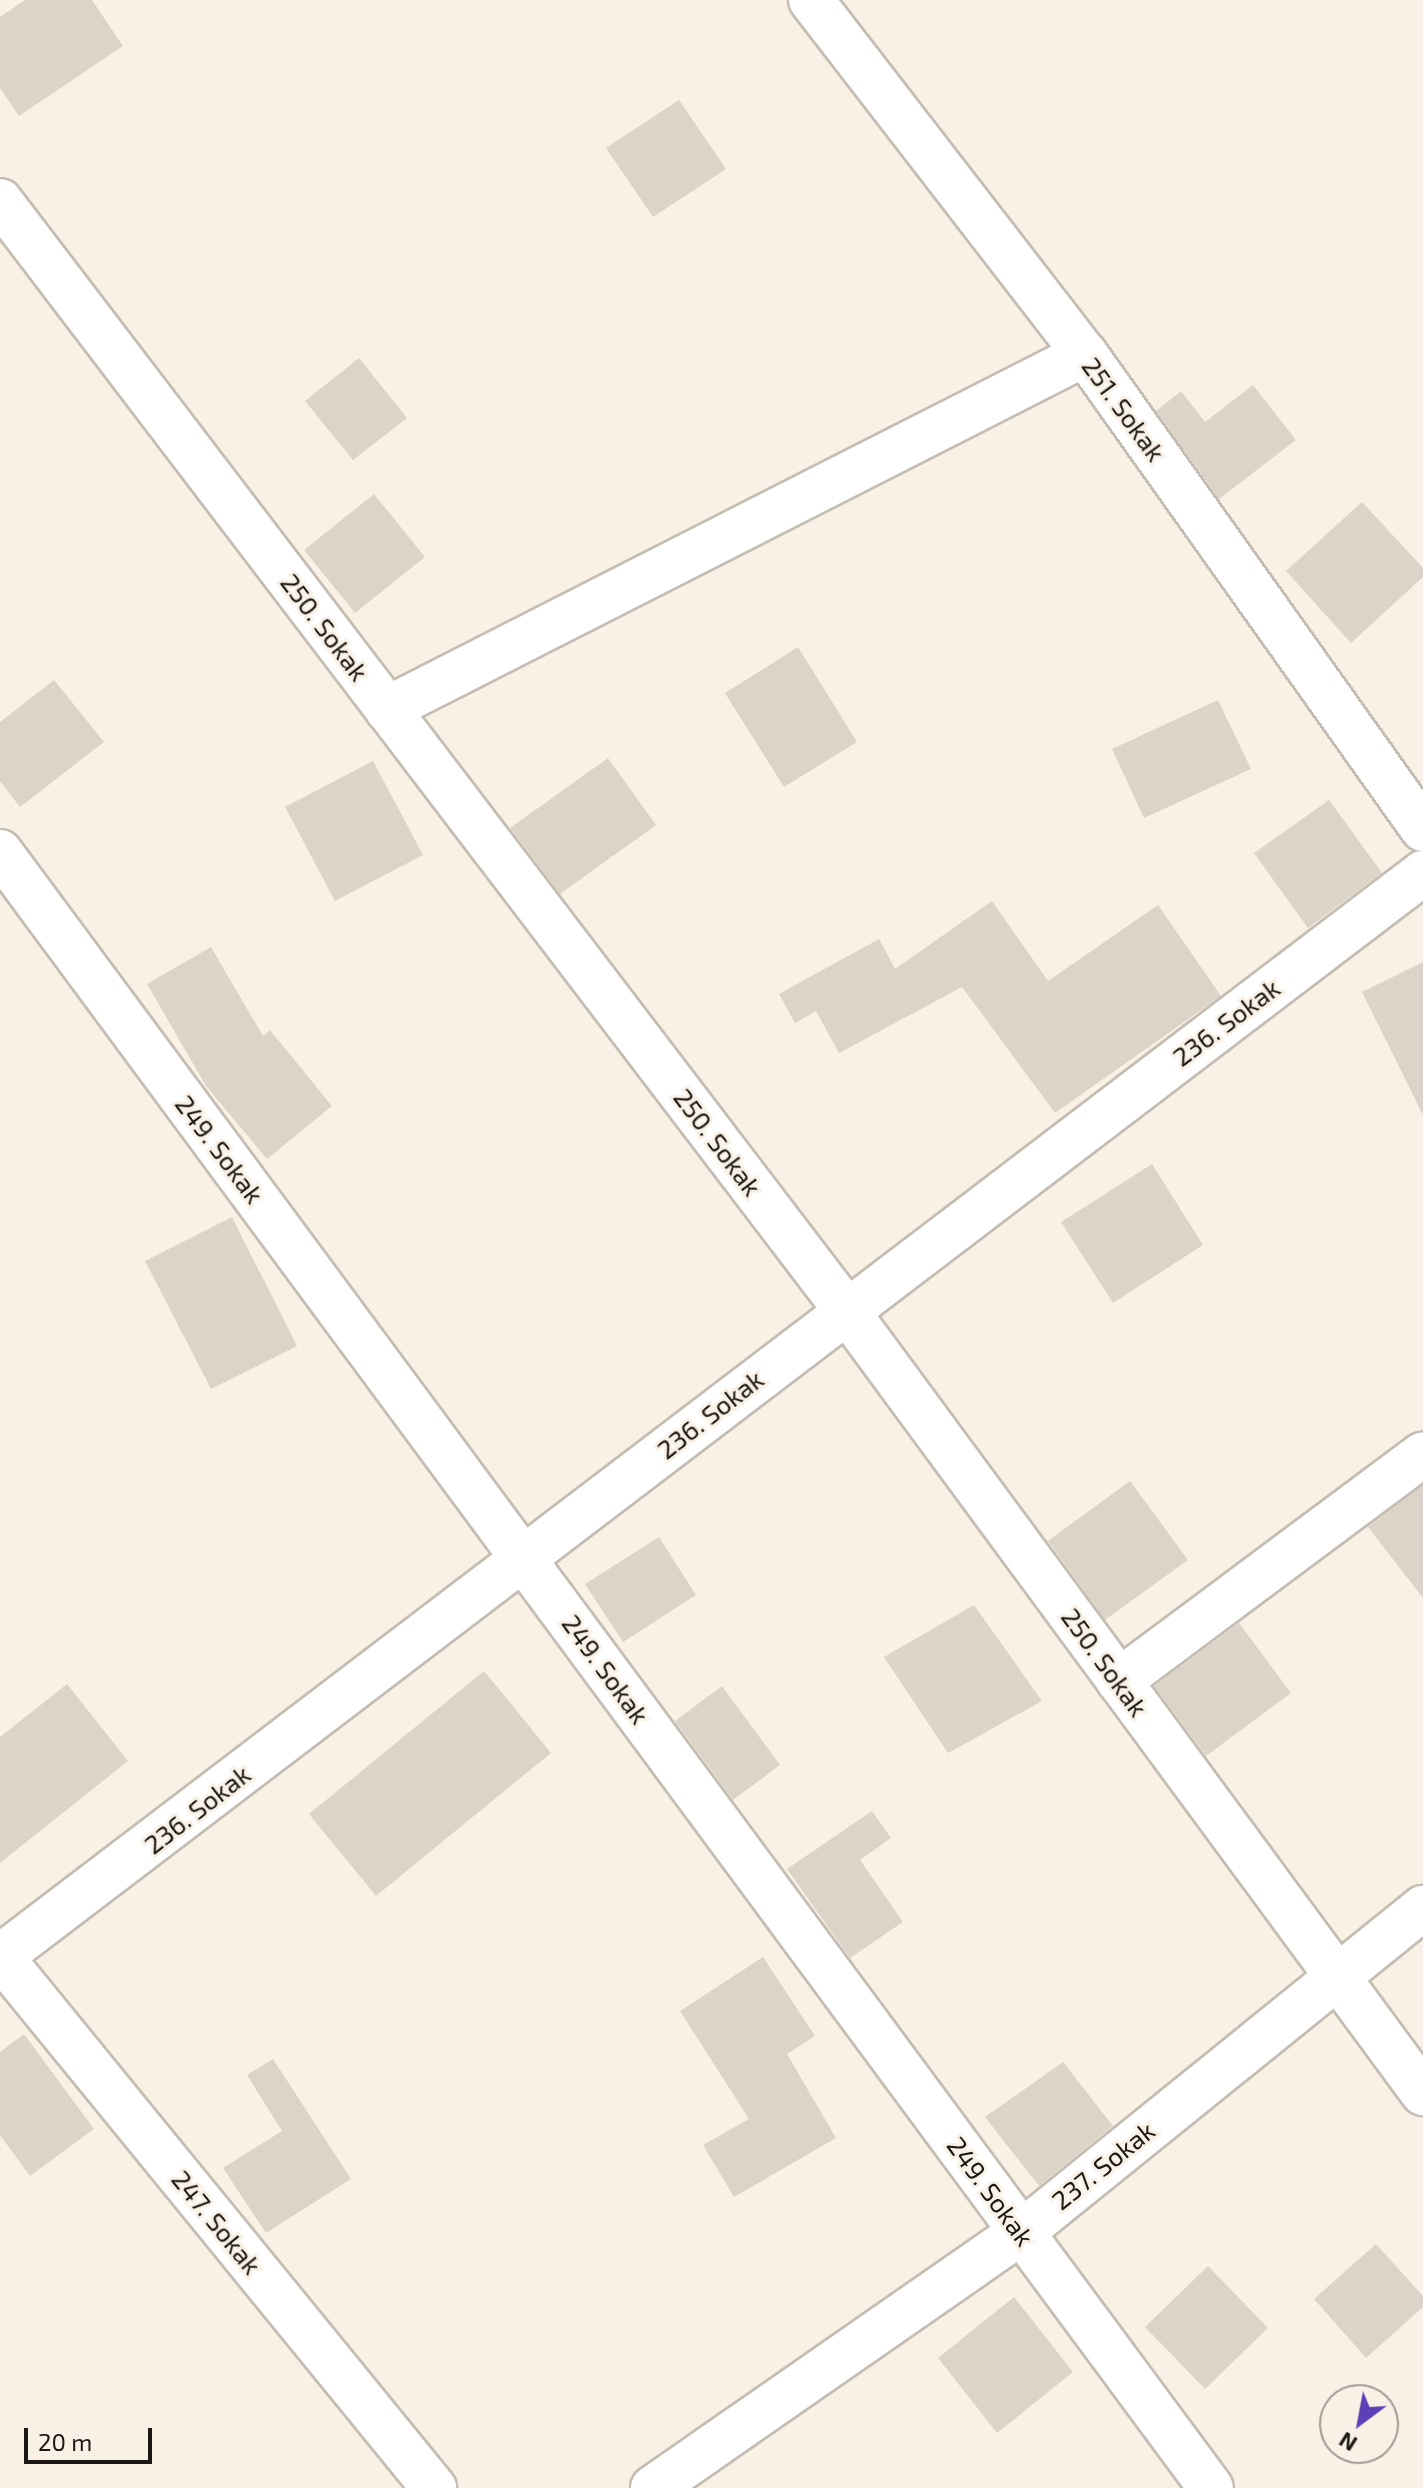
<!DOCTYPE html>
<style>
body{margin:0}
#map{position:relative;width:1423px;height:2488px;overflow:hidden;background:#faf1e6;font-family:"Exo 2",sans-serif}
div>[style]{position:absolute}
.building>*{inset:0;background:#dcd4c9}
.roads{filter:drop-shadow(2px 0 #c5bdb2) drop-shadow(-2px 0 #c5bdb2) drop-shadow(0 2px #c5bdb2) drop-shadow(0 -2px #c5bdb2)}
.minor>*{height:44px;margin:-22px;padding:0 22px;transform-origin:22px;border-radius:22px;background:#fff}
span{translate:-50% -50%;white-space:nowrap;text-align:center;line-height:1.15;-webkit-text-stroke:6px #faf1e6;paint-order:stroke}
.street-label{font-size:26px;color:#1b1814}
.north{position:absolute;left:1319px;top:2384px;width:80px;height:80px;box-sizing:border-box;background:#faf1e6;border:2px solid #a19a92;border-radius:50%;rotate:212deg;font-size:22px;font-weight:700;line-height:32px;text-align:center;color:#1b1814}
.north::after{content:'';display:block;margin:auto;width:28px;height:36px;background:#5b40b8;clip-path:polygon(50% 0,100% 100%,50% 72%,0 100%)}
.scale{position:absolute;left:24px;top:2428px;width:128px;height:36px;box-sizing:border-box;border:4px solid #1b1814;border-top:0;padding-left:10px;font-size:24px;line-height:28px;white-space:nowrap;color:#1b1814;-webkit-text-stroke:6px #faf1e6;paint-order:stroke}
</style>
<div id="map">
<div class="building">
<i style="clip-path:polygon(25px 0,92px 0,123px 46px,19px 116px,0 88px,0 17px)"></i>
<i style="clip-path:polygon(679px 100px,726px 169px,653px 217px,606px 148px)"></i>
<i style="clip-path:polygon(359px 358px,407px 418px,353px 460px,305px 401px)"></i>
<i style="clip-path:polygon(1253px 385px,1296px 440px,1219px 499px,1156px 411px,1181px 391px,1205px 422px)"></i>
<i style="clip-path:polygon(374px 494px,425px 557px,355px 613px,304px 550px)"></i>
<i style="clip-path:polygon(1362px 502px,1423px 568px,1423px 577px,1351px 643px,1286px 571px)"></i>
<i style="clip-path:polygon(798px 647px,857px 742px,784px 787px,725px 693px)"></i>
<i style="clip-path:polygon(54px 680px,104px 742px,20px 807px,0 781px,0 722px)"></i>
<i style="clip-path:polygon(1218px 700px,1251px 769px,1144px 818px,1112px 749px)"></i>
<i style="clip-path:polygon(608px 758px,656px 825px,560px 894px,510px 828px)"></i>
<i style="clip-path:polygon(373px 761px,423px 855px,335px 901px,285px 807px)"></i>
<i style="clip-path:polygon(1329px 800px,1382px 873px,1308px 928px,1254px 853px)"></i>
<i style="clip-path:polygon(992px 901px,1048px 981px,1158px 905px,1221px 996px,1055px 1113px,962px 987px,839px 1053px,816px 1011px,795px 1023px,779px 994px,879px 939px,895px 969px)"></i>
<i style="clip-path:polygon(211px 947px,263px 1036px,270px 1030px,332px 1106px,267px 1159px,206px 1086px,147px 984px)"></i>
<i style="clip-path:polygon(1423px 962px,1423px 1115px,1362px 992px)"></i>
<i style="clip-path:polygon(1152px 1164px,1203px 1245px,1113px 1303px,1061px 1222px)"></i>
<i style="clip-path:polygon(232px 1217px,297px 1346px,211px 1389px,145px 1261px)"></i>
<i style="clip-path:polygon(1130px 1481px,1188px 1560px,1105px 1620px,1048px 1541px)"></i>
<i style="clip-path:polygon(1423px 1485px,1423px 1598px,1368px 1527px)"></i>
<i style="clip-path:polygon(659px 1537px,696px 1595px,623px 1642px,585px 1584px)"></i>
<i style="clip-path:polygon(974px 1605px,1042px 1701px,948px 1753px,884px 1657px)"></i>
<i style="clip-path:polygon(1239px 1623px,1291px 1693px,1206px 1756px,1154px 1686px)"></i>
<i style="clip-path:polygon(484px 1671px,551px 1753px,376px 1896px,309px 1814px)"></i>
<i style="clip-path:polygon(67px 1684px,128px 1761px,0 1863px,0 1737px)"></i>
<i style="clip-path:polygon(722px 1686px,780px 1765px,733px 1800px,675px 1721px)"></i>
<i style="clip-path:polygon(872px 1811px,891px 1838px,860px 1860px,903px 1922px,850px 1958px,787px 1869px)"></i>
<i style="clip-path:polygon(763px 1957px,815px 2036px,787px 2054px,836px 2138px,734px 2197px,703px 2145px,749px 2119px,680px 2011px)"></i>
<i style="clip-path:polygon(24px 2034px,94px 2129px,30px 2176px,0 2135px,0 2052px)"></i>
<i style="clip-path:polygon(273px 2059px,351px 2179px,266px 2233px,223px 2168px,282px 2131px,247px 2075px)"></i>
<i style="clip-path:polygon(1063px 2062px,1113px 2126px,1039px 2186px,985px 2117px)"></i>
<i style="clip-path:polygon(1376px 2244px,1423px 2296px,1423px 2307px,1366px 2358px,1314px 2299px)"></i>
<i style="clip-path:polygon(1208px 2266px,1268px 2328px,1205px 2389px,1145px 2327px)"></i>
<i style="clip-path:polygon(1014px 2297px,1073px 2372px,997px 2433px,938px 2358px)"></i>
</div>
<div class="roads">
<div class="minor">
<i style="left:811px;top:0;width:448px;rotate:52.3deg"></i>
<i style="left:1085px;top:354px;width:583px;rotate:54.57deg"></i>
<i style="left:0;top:201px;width:1395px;rotate:52.66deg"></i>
<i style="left:846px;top:1310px;width:973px;rotate:53.61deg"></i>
<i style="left:387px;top:709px;width:783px;rotate:-26.96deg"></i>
<i style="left:0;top:852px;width:2035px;rotate:53.49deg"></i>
<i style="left:1119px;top:1681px;width:379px;rotate:-36.7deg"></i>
<i style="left:0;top:1956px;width:687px;rotate:50.79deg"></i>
<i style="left:0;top:1957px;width:1789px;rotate:-37.3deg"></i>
<i style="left:653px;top:2488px;width:449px;rotate:-34.8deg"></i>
<i style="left:1022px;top:2232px;width:516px;rotate:-38.94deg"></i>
</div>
</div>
<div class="street-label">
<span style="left:1124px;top:409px;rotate:54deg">251. Sokak</span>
<span style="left:325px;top:627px;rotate:53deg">250. Sokak</span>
<span style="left:1226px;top:1022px;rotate:-37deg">236. Sokak</span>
<span style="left:718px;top:1142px;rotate:53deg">250. Sokak</span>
<span style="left:220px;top:1149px;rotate:53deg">249. Sokak</span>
<span style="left:710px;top:1414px;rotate:-38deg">236. Sokak</span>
<span style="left:1105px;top:1662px;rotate:54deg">250. Sokak</span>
<span style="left:606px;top:1669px;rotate:54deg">249. Sokak</span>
<span style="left:197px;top:1809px;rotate:-38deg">236. Sokak</span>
<span style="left:1103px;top:2165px;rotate:-39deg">237. Sokak</span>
<span style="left:991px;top:2191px;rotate:54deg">249. Sokak</span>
<span style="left:217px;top:2222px;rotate:51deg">247. Sokak</span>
</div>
<div class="north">N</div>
<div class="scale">20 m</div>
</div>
